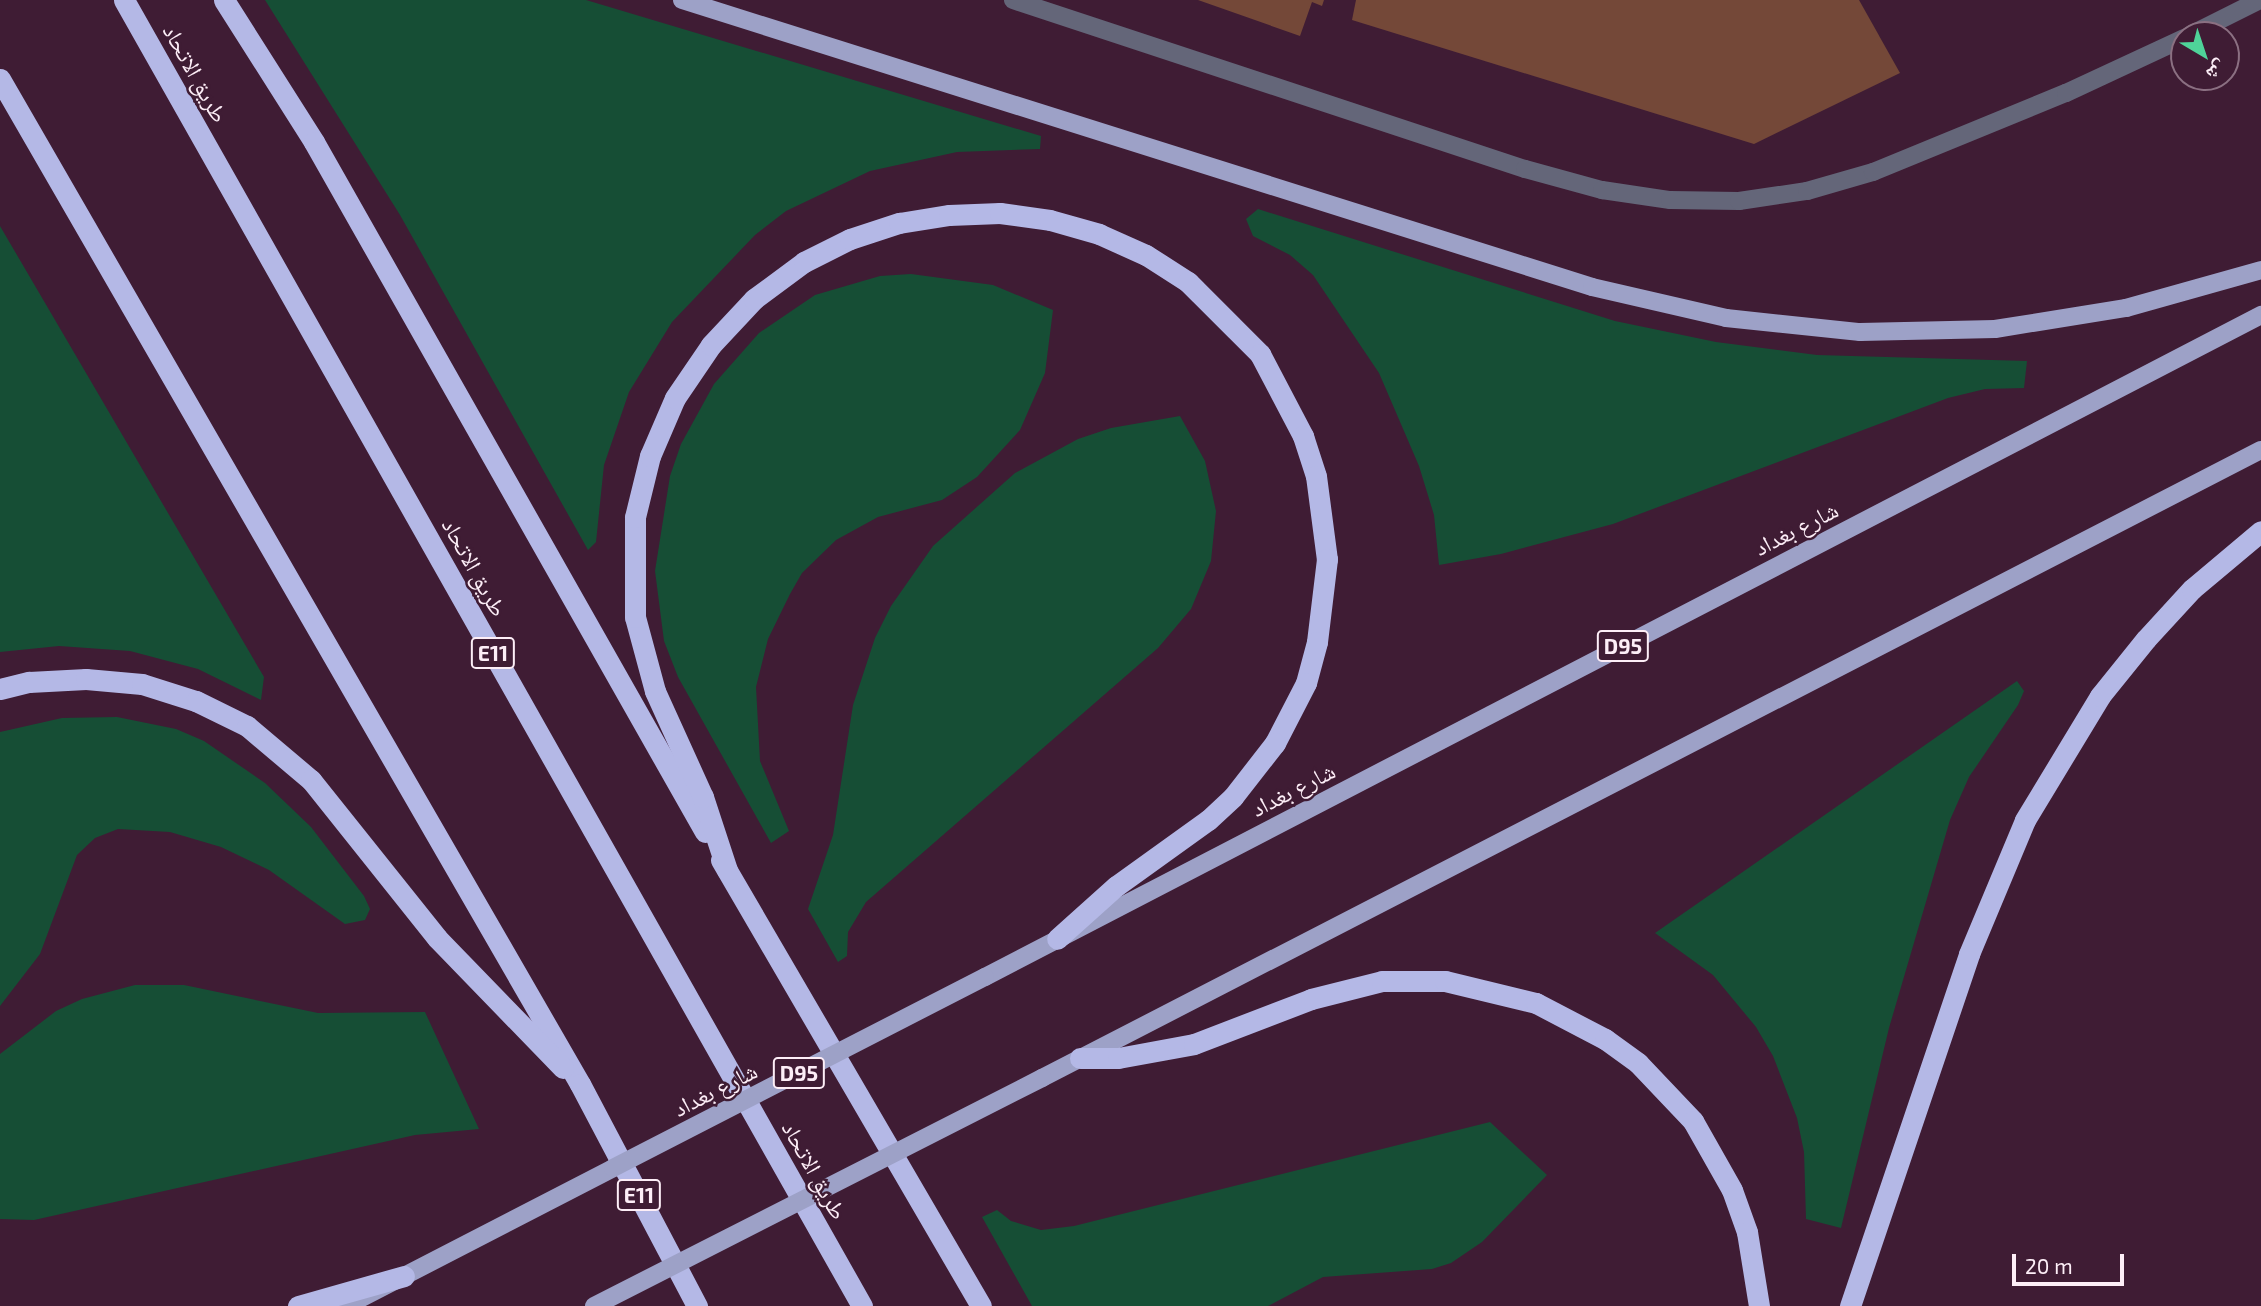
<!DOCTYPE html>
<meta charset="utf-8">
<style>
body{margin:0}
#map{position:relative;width:2261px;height:1306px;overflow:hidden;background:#3f1c34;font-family:"Exo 2","Noto Naskh Arabic",sans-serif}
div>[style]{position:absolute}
.green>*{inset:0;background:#164e35}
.building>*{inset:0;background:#744838}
.street>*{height:18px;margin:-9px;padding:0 9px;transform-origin:9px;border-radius:9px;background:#646679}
.primary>*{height:18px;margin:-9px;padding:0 9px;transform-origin:9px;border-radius:9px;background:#9da1c7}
.highway>*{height:21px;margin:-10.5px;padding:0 10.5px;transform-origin:10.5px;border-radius:10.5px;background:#b4b8e6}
.primary-bridge>*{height:18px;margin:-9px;padding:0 9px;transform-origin:9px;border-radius:9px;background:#9da1c7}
span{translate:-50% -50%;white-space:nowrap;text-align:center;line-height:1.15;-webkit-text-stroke:5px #3f1c34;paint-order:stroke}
.shield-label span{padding:2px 5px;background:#3f1c34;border:2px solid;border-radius:5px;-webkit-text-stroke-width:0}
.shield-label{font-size:21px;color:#fdeef7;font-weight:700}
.street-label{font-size:23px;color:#fdeef7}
.north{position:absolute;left:2170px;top:21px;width:70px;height:70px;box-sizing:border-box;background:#3f1c34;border:2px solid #8b7082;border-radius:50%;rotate:141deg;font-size:19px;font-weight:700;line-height:28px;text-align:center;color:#fdeef7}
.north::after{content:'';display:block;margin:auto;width:24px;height:32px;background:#4fd399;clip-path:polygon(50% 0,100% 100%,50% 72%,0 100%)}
.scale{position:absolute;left:2012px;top:1254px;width:112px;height:32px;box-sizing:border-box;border:4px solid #fdeef7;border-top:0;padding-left:9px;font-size:21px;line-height:24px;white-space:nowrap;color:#fdeef7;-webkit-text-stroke:5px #3f1c34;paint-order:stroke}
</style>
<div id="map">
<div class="green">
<i style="clip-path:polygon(265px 0,586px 0,1041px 136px,1040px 149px,957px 152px,870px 171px,786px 211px,755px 235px,672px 322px,629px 392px,604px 465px,596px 542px,588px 550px,400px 215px)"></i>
<i style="clip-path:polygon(1258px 209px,1615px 321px,1716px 342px,1817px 355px,2027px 361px,2024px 388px,1985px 389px,1948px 398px,1613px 524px,1501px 554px,1439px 565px,1434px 515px,1419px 466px,1379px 373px,1313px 275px,1290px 255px,1253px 236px,1246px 219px)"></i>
<i style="clip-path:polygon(0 226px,264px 677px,261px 700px,198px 669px,130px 651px,59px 646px,0 652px)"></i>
<i style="clip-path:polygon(911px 274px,993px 285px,1053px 310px,1045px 373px,1020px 430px,977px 477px,942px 500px,878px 517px,836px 540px,802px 573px,790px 594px,768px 639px,756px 687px,760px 761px,789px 831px,771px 843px,678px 677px,664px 641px,655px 571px,670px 476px,681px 444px,714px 384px,759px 333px,815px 295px,880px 276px)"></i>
<i style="clip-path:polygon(1180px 416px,1205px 461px,1216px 511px,1211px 561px,1191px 609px,1158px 648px,866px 902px,848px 932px,847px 956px,838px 962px,808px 909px,833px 835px,853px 705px,875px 638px,891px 606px,933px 546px,1015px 473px,1078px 439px,1111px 428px)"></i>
<i style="clip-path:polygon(2017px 681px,2024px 691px,2018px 705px,1969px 777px,1950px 820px,1889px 1028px,1841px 1228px,1806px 1219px,1804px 1152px,1797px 1118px,1773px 1056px,1756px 1027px,1713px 975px,1655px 933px)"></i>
<i style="clip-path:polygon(117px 717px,176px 729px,204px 741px,265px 783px,311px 827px,364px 896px,370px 909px,365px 920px,345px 924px,269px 870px,221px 847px,170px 832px,118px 829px,95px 838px,77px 855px,40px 954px,0 1006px,0 732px,62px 718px)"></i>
<i style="clip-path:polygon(135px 985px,184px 985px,318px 1013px,425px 1012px,479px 1129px,415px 1135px,34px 1220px,0 1219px,0 1054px,56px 1011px,82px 999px)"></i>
<i style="clip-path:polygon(1490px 1122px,1547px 1175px,1482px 1242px,1451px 1263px,1432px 1269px,1323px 1277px,1268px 1306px,1032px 1306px,982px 1217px,997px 1210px,1011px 1221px,1041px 1230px,1074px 1226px)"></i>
</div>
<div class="building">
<i style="clip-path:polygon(1198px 0,1324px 0,1322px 6px,1312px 2px,1300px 36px)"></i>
<i style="clip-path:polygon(1356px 0,1859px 0,1900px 73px,1754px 144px,1352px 20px)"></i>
</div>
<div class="street">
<i style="left:1013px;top:0;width:539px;rotate:18.27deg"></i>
<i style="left:1525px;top:169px;width:80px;rotate:15.3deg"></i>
<i style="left:1602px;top:190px;width:69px;rotate:8.4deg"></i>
<i style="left:1670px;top:200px;width:69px;rotate:0.8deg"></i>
<i style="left:1739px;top:201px;width:69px;rotate:-8.4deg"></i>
<i style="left:1807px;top:191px;width:69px;rotate:-16.1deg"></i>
<i style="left:1873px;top:172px;width:209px;rotate:-22.3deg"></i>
<i style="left:2066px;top:93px;width:130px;rotate:-25deg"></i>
<i style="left:2190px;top:35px;width:78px;rotate:-26.6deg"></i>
</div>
<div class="primary">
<i style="left:682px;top:0;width:954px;rotate:17.5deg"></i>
<i style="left:1592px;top:287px;width:138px;rotate:13deg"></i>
<i style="left:1726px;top:318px;width:135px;rotate:6deg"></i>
<i style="left:1860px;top:332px;width:135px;rotate:-1.3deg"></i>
<i style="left:1995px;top:329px;width:133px;rotate:-9.1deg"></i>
<i style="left:2126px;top:308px;width:140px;rotate:-15.7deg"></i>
<i style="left:985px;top:977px;width:1438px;rotate:-27.42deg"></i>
<i style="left:1042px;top:1078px;width:1371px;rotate:-27.26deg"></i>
<i style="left:346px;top:1306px;width:301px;rotate:-27.3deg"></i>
</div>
<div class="highway">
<i style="left:124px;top:0;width:1500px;rotate:60.53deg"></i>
<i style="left:224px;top:0;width:168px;rotate:57.6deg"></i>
<i style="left:314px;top:142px;width:793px;rotate:60.46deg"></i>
<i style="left:0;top:79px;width:1160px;rotate:60.01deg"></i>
<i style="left:580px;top:1084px;width:251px;rotate:62.2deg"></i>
<i style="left:0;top:689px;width:30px;rotate:-14deg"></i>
<i style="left:29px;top:682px;width:57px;rotate:-3deg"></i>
<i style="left:86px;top:679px;width:56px;rotate:5.1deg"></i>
<i style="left:142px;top:684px;width:57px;rotate:17.5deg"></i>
<i style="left:196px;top:701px;width:57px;rotate:26.1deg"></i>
<i style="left:247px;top:726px;width:84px;rotate:40.2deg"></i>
<i style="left:311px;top:780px;width:202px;rotate:51.4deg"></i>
<i style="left:437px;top:938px;width:181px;rotate:45.9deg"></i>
<i style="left:721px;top:860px;width:516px;rotate:59.76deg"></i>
<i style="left:727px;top:870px;width:77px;rotate:-108.2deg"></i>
<i style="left:703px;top:797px;width:116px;rotate:-114.4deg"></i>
<i style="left:655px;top:691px;width:77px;rotate:-105.1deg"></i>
<i style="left:635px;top:617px;width:100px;rotate:-90deg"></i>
<i style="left:635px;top:517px;width:63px;rotate:-76.2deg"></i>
<i style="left:650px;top:456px;width:63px;rotate:-66.7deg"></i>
<i style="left:675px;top:398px;width:64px;rotate:-55.8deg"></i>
<i style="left:711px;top:345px;width:63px;rotate:-46.9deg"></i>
<i style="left:754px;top:299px;width:62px;rotate:-36.5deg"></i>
<i style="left:804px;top:262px;width:51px;rotate:-26.6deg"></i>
<i style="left:850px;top:239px;width:52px;rotate:-18.1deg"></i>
<i style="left:899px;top:223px;width:51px;rotate:-9.1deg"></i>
<i style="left:949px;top:215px;width:51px;rotate:-2.2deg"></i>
<i style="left:1000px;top:213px;width:50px;rotate:8deg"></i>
<i style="left:1050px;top:220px;width:51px;rotate:15.9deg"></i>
<i style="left:1099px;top:234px;width:51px;rotate:24.1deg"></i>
<i style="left:1146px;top:255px;width:50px;rotate:32.7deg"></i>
<i style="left:1188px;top:282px;width:102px;rotate:45deg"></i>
<i style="left:1260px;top:354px;width:93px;rotate:62.3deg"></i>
<i style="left:1303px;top:436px;width:42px;rotate:72deg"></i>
<i style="left:1316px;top:476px;width:84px;rotate:82.5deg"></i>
<i style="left:1327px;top:559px;width:84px;rotate:96.9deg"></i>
<i style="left:1317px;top:642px;width:42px;rotate:105deg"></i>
<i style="left:1306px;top:683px;width:68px;rotate:117.3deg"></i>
<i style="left:1275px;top:743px;width:68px;rotate:127.9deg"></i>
<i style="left:1233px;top:797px;width:34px;rotate:137deg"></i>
<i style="left:1208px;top:820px;width:113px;rotate:144.3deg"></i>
<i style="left:1116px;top:886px;width:79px;rotate:138.1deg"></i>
<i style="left:1080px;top:1058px;width:38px"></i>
<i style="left:1118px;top:1058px;width:77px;rotate:-10.4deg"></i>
<i style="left:1194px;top:1044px;width:125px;rotate:-21deg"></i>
<i style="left:1311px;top:999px;width:73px;rotate:-14.2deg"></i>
<i style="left:1382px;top:981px;width:63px"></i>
<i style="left:1445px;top:981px;width:94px;rotate:13.6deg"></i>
<i style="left:1536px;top:1003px;width:78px;rotate:27.6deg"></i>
<i style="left:1605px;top:1039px;width:41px;rotate:36deg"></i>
<i style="left:1638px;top:1063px;width:80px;rotate:46.5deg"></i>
<i style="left:1693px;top:1121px;width:79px;rotate:60.5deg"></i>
<i style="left:1732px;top:1190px;width:45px;rotate:70.3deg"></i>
<i style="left:1747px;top:1232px;width:75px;rotate:80.8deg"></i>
<i style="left:298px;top:1306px;width:110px;rotate:-15.8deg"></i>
<i style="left:1850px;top:1306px;width:372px;rotate:-71.3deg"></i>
<i style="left:1969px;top:954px;width:145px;rotate:-67.3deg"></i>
<i style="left:2025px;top:820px;width:145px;rotate:-58.8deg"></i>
<i style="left:2100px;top:696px;width:73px;rotate:-51.1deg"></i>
<i style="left:2146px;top:639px;width:68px;rotate:-47.4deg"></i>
<i style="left:2192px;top:589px;width:90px;rotate:-40deg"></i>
</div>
<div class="primary-bridge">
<i style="left:613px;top:1168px;width:418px;rotate:-27.2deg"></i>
<i style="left:594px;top:1306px;width:503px;rotate:-26.97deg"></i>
</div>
<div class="shield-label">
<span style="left:1623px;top:646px">D95</span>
<span style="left:493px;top:653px">E11</span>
<span style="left:799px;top:1073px">D95</span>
<span style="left:639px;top:1195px">E11</span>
</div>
<div class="street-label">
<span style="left:196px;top:73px;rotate:61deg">طريق الاتحاد</span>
<span style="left:1796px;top:528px;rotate:-27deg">شارع بغداد</span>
<span style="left:475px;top:567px;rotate:61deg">طريق الاتحاد</span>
<span style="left:1293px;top:789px;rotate:-27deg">شارع بغداد</span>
<span style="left:715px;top:1089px;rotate:-27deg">شارع بغداد</span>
<span style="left:815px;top:1170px;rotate:61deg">طريق الاتحاد</span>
</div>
<div class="north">ش</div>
<div class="scale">20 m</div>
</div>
